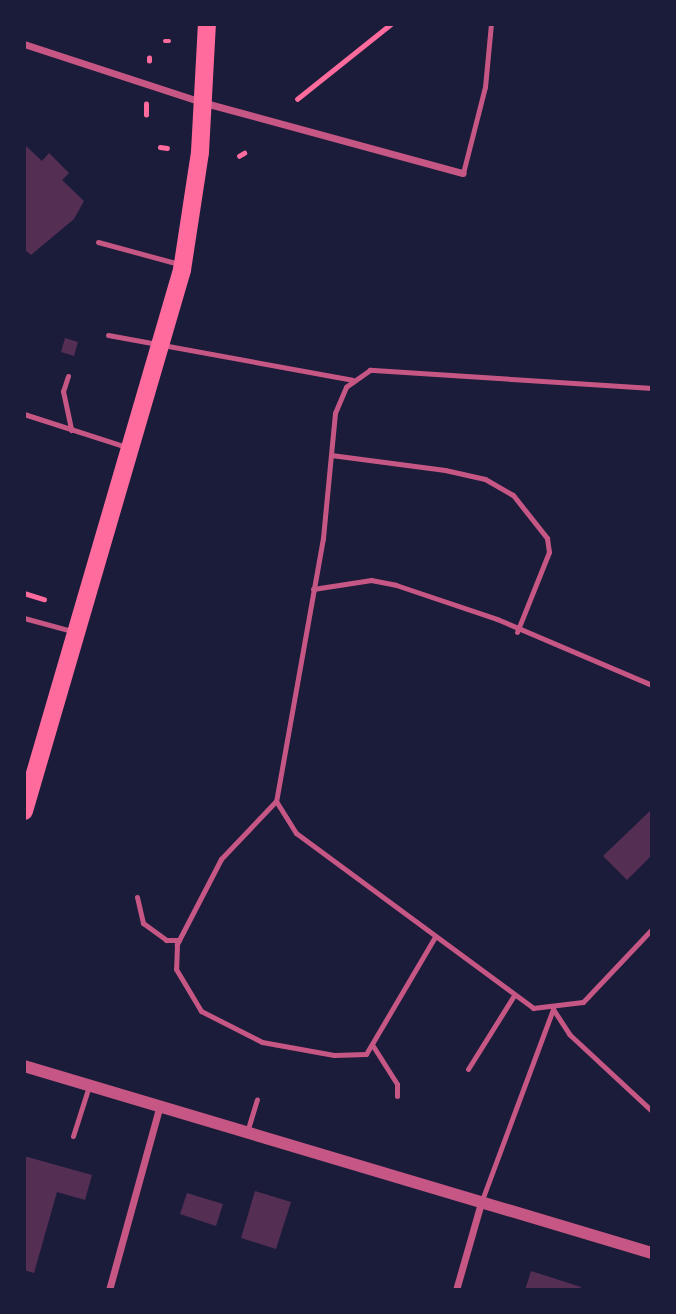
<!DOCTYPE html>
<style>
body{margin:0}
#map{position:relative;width:676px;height:1314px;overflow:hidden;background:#1b1b3a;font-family:"Archivo Narrow",sans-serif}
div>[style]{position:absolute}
.building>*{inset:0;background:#542f53}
.path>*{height:4.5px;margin:-2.25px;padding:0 2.25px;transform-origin:2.25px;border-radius:2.25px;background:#ff6b9d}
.service>*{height:5px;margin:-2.5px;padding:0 2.5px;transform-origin:2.5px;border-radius:2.5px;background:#c65784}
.minor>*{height:7px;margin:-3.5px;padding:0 3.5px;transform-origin:3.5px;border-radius:3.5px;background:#c65784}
.tertiary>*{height:12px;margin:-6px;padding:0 6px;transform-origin:6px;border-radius:6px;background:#c65784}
.primary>*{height:18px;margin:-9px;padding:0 9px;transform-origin:9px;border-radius:9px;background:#ff6b9d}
span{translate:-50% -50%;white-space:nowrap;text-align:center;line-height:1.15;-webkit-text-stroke:5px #1b1b3a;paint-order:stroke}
.frame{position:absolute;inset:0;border:26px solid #1b1b3a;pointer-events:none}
</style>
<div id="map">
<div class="building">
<i style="clip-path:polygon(26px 146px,42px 161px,49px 153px,69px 173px,62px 180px,84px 201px,74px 219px,31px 255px,24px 249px)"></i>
<i style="clip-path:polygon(65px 338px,78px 342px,74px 356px,61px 352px)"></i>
<i style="clip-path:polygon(652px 809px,652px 855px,627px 880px,603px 856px)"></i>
<i style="clip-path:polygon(24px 1156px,92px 1175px,85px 1200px,57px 1192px,34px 1273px,24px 1270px)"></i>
<i style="clip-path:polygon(255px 1191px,291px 1202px,276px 1249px,241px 1238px)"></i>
<i style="clip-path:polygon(187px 1193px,223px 1204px,216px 1226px,180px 1214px)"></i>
<i style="clip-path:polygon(531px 1271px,581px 1287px,580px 1290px,525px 1290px)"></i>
</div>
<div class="path">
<i style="left:165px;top:41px;width:4px"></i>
<i style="left:149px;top:61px;width:3px;rotate:-90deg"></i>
<i style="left:297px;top:99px;width:120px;rotate:-38.6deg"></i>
<i style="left:146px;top:115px;width:11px;rotate:-90deg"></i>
<i style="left:160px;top:147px;width:7px;rotate:8deg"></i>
<i style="left:239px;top:156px;width:6px;rotate:-31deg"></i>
<i style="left:24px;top:593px;width:21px;rotate:17deg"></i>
</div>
<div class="service">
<i style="left:463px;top:173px;width:89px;rotate:-75.7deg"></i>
<i style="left:485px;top:87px;width:63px;rotate:-84.6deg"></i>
<i style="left:98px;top:242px;width:84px;rotate:15.2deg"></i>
<i style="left:108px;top:335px;width:248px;rotate:10.4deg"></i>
<i style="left:68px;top:376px;width:16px;rotate:108deg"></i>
<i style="left:63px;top:391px;width:40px;rotate:78deg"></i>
<i style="left:652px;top:388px;width:283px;rotate:-176.3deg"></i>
<i style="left:370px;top:370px;width:29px;rotate:145deg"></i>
<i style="left:346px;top:387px;width:28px;rotate:113deg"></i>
<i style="left:335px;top:413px;width:126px;rotate:95.5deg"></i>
<i style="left:323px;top:538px;width:267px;rotate:100.1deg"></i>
<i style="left:276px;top:801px;width:38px;rotate:58deg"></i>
<i style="left:296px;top:833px;width:295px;rotate:36.4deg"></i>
<i style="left:533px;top:1008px;width:50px;rotate:-6.8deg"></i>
<i style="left:583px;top:1002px;width:100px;rotate:-46.6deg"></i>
<i style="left:24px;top:414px;width:108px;rotate:17.8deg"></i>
<i style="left:331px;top:455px;width:115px;rotate:7.5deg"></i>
<i style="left:445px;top:470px;width:41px;rotate:12.7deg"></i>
<i style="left:485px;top:479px;width:32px;rotate:30deg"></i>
<i style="left:513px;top:495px;width:55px;rotate:51.7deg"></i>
<i style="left:547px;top:538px;width:14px;rotate:82deg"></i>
<i style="left:549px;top:552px;width:86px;rotate:111.8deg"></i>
<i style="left:313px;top:589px;width:59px;rotate:-8.8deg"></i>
<i style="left:371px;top:580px;width:25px;rotate:11deg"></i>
<i style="left:396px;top:585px;width:107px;rotate:18.6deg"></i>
<i style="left:497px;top:619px;width:168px;rotate:23.1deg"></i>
<i style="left:24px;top:618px;width:50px;rotate:15.2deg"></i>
<i style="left:276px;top:801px;width:80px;rotate:133.5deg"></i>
<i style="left:221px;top:859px;width:96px;rotate:117.4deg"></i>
<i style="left:177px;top:944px;width:25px;rotate:92deg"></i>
<i style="left:176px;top:969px;width:49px;rotate:59.2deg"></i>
<i style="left:201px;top:1011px;width:68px;rotate:26.9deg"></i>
<i style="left:262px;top:1042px;width:73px;rotate:10.2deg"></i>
<i style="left:334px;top:1055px;width:32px;rotate:-2deg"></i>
<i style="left:366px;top:1054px;width:136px;rotate:-59.5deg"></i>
<i style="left:137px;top:897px;width:27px;rotate:77deg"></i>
<i style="left:143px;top:923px;width:29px;rotate:36deg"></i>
<i style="left:166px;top:940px;width:13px"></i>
<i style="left:553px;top:1009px;width:30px;rotate:57deg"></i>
<i style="left:569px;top:1034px;width:113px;rotate:42.9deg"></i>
<i style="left:373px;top:1046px;width:45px;rotate:57.7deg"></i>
<i style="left:397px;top:1084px;width:12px;rotate:90deg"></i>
<i style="left:468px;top:1069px;width:85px;rotate:-58deg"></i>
<i style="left:247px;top:1132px;width:34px;rotate:-73deg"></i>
<i style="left:73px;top:1136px;width:52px;rotate:-72.3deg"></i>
<i style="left:482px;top:1200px;width:204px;rotate:-69.6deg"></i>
</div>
<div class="minor">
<i style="left:24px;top:44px;width:190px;rotate:18.1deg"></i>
<i style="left:205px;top:103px;width:267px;rotate:15.2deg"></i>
<i style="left:109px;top:1290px;width:189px;rotate:-74.6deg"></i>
<i style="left:456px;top:1290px;width:91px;rotate:-74deg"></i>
</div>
<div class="tertiary">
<i style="left:24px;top:1066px;width:655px;rotate:16.58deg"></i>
</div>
<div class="primary">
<i style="left:24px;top:811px;width:564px;rotate:-73.72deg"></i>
<i style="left:182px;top:270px;width:119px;rotate:-81.3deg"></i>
<i style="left:200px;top:152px;width:128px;rotate:-86.9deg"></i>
</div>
<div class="frame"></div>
</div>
